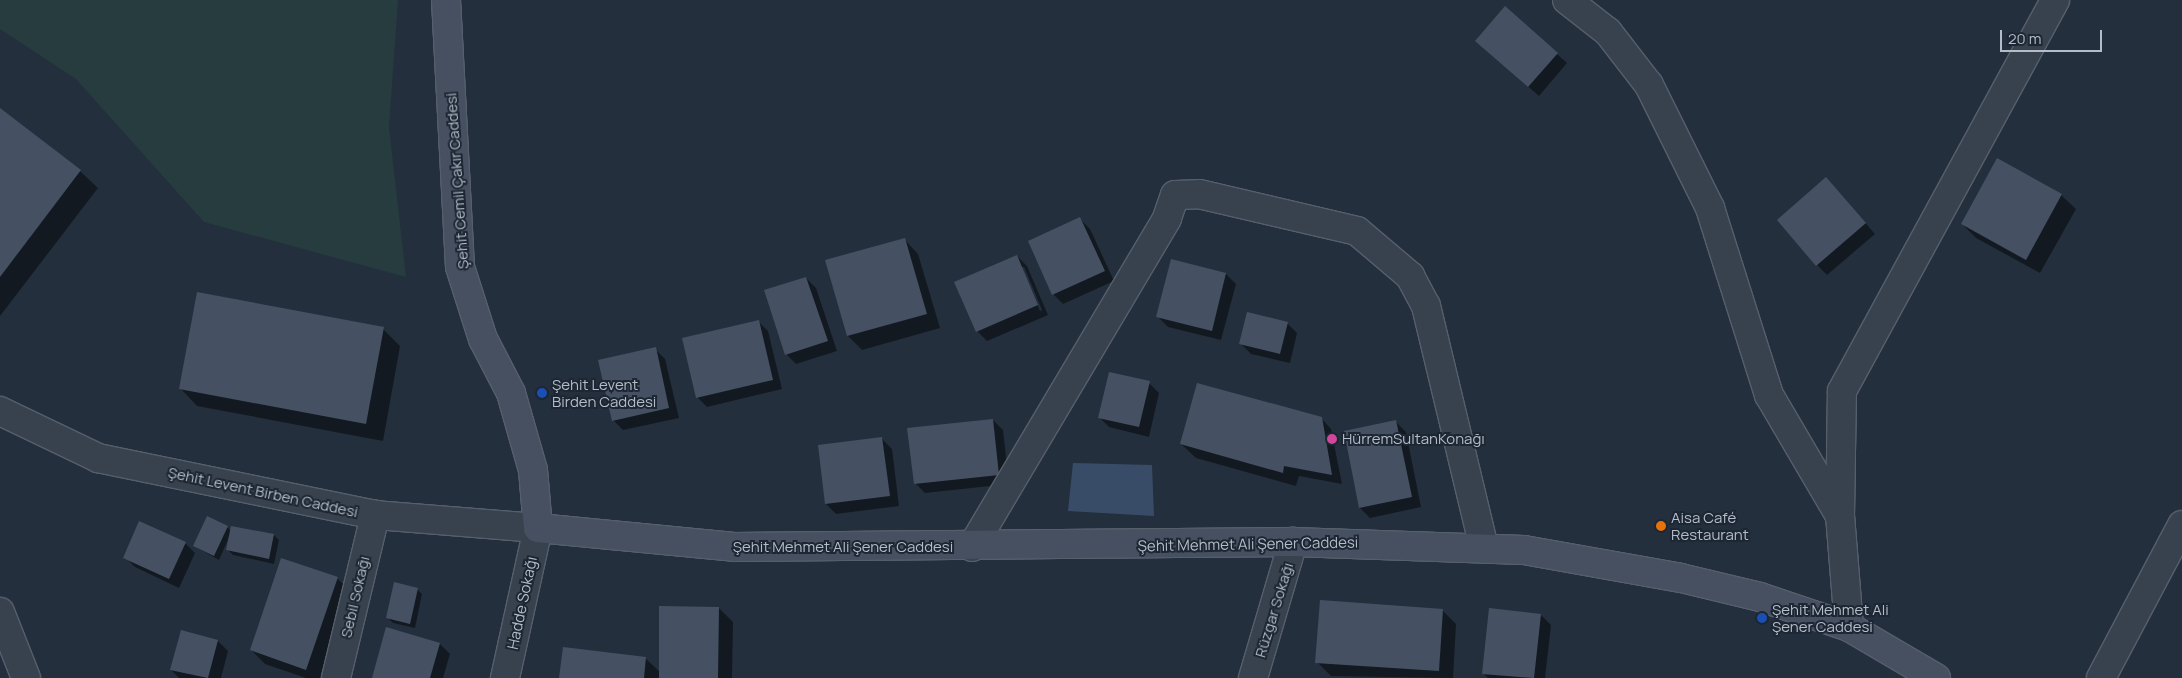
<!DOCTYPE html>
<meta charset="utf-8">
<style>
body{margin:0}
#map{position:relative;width:2182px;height:678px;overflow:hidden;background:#242f3e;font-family:Manrope,sans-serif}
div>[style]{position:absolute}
.green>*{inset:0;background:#263c3f}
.water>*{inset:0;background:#394c67}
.shadow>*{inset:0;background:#0007}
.building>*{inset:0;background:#455162}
.roads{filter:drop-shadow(1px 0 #565f6c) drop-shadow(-1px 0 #565f6c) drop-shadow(0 1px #565f6c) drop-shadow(0 -1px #565f6c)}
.minor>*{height:28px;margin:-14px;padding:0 14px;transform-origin:14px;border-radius:14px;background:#38414e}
.tertiary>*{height:28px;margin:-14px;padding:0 14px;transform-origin:14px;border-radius:14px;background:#38414e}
.secondary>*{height:28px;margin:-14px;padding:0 14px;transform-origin:14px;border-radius:14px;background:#465061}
.dots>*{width:14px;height:14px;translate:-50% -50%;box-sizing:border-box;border:2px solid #1d2633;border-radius:50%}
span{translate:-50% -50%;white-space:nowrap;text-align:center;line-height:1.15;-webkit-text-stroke:4px #1d2633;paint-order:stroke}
.street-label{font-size:15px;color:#b4bcc9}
.poi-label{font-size:15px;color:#b4bcc9}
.left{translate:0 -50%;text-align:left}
.scale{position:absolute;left:2000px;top:30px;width:102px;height:22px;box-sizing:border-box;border:2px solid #b4bcc9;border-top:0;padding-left:6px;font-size:15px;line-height:18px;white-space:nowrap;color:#b4bcc9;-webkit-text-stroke:4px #1d2633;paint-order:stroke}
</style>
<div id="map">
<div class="green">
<i style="clip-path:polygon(0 0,398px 0,389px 127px,406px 277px,204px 222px,76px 79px,0 29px)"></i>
</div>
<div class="water">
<i style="clip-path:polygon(1073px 463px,1152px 465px,1154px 516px,1068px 511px)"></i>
</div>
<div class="shadow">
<i style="clip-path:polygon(1505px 8px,1567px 63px,1539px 96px,1487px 51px)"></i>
<i style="clip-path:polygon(0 110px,80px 171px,98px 188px,0 316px)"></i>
<i style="clip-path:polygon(1998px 160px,2061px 195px,2076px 209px,2040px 273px,1976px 238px,1962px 224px)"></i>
<i style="clip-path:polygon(1836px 189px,1875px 234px,1827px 275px,1817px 265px)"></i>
<i style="clip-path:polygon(1080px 219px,1090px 229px,1114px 281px,1063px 304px,1053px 294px)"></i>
<i style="clip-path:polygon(904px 239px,918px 254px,940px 328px,862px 350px,848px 336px)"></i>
<i style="clip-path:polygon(evenodd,1017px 256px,1027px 266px,1048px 315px,987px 341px,977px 331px,1017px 256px,1021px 267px,1024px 267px,1042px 310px,1040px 311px,1021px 267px)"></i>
<i style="clip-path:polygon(1226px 274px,1236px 284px,1221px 340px,1168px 327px,1158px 317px)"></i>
<i style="clip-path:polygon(806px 278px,816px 288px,837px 351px,796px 364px,786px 354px)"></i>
<i style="clip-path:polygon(758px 321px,768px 331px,782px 389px,707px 407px,697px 397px)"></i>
<i style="clip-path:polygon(1287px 323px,1297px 333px,1290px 363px,1251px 354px,1241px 344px)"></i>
<i style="clip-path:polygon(383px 329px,400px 346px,383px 441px,197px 406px,180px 388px)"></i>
<i style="clip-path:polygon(655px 349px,665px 359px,679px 418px,623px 430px,613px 420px)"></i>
<i style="clip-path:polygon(1149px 383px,1159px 393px,1149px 437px,1109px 427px,1099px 417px)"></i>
<i style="clip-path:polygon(1321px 418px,1331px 429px,1342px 484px,1299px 476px,1296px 486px,1196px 458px,1181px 444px)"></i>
<i style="clip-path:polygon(993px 420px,1003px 430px,1009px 484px,925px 493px,915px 483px)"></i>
<i style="clip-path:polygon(1396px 422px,1406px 432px,1421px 507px,1370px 518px,1360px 508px)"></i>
<i style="clip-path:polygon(882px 439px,892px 449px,899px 506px,836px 514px,826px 504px)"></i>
<i style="clip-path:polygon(227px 527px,231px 531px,232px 527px,274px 535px,279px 540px,274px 564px,233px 555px,228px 550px,229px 537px,219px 560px,194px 546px)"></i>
<i style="clip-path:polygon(185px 543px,195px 553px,179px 588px,135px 567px,125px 557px)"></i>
<i style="clip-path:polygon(337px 578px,351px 592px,322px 678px,306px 678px,265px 664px,251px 650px)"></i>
<i style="clip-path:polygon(417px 589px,422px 594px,415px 628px,393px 623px,388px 618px)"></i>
<i style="clip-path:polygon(719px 608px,733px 622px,732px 678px,561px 678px,645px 658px,660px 672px)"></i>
<i style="clip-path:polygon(1442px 610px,1456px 624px,1453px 678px,1331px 676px,1317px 662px)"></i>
<i style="clip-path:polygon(1541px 615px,1551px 625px,1545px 678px,1488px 678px,1483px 673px)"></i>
<i style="clip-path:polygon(218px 641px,228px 651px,221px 678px,179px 678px,171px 670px)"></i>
<i style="clip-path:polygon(440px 644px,450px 654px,443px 678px,374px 678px)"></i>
</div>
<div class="building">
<i style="clip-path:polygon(1505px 6px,1558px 53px,1528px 87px,1475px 41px)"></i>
<i style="clip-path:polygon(0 108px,81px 170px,0 277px)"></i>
<i style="clip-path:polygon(1997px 158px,2062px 194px,2026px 260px,1961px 224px)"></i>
<i style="clip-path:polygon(1826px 177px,1866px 223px,1816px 266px,1777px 220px)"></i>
<i style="clip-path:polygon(1080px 217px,1105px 271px,1052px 295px,1028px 241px)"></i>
<i style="clip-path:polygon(905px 238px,927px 314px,847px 336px,825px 260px)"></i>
<i style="clip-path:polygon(1017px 255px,1038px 305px,976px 332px,954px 282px)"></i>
<i style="clip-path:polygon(1171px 259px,1226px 273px,1212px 331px,1156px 317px)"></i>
<i style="clip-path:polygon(806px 277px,828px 341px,785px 355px,764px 290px)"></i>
<i style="clip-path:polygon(197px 292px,384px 327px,366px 424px,179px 389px)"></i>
<i style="clip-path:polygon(1247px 312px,1288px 322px,1280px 354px,1239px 344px)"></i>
<i style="clip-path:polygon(759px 320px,773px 380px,696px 398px,682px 338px)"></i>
<i style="clip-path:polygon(656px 347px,669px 408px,612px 421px,598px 360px)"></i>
<i style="clip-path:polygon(1109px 372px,1150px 381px,1139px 427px,1098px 418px)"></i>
<i style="clip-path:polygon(1197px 383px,1322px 417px,1332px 475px,1284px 466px,1283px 473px,1180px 444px)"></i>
<i style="clip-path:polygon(993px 419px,999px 475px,914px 484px,907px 428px)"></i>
<i style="clip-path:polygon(1396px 420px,1412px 497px,1359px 508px,1344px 431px)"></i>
<i style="clip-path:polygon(882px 437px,890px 496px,825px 504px,818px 445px)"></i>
<i style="clip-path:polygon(207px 516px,228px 526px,214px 556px,193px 546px)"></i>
<i style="clip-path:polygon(139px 521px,186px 542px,169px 579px,123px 558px)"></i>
<i style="clip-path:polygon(231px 526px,274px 534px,269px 559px,226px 550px)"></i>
<i style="clip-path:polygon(281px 558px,338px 577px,306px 670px,250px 650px)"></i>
<i style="clip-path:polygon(394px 582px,418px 588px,410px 624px,386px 618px)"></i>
<i style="clip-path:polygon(1320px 600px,1443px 609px,1439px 671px,1315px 663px)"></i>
<i style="clip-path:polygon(659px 606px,719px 607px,718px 678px,659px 678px)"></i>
<i style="clip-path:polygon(1489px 608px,1541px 614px,1534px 678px,1482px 674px)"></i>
<i style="clip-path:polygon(386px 627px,440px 643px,430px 678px,372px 678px)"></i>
<i style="clip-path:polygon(181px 630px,218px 640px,208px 678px,170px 670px)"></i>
<i style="clip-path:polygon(563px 647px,646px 657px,644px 678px,559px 678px)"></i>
</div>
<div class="roads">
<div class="minor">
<i style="left:1567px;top:0;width:52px;rotate:38deg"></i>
<i style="left:1608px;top:32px;width:67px;rotate:52.3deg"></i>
<i style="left:1649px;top:85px;width:137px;rotate:63.6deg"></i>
<i style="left:1710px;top:208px;width:196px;rotate:72.5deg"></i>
<i style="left:1769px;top:395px;width:140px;rotate:59.6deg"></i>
<i style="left:972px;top:547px;width:382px;rotate:-59.3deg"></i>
<i style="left:1167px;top:218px;width:24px;rotate:-71deg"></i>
<i style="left:1175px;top:195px;width:24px;rotate:-2deg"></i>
<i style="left:1199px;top:194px;width:162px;rotate:13.2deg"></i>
<i style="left:1357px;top:231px;width:70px;rotate:40.3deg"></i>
<i style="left:1410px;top:276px;width:34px;rotate:62deg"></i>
<i style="left:1426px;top:306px;width:249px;rotate:76.5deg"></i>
<i style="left:0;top:612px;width:71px;rotate:68.5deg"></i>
<i style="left:1849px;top:627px;width:111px;rotate:-94.6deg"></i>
<i style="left:1840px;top:516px;width:125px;rotate:-89.1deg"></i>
<i style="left:1842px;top:391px;width:445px;rotate:-61.4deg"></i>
<i style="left:336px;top:678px;width:168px;rotate:-76.5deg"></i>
<i style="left:505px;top:678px;width:154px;rotate:-77.6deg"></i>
<i style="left:1253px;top:678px;width:142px;rotate:-73.6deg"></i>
<i style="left:2101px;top:678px;width:173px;rotate:-62.1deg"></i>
</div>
<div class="tertiary">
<i style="left:0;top:411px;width:109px;rotate:25.6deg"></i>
<i style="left:98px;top:458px;width:283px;rotate:11.6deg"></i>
<i style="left:375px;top:515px;width:164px;rotate:4.6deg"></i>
</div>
<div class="secondary">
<i style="left:446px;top:0;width:267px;rotate:87deg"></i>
<i style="left:460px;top:267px;width:76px;rotate:72.3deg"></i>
<i style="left:483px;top:339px;width:61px;rotate:62.6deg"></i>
<i style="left:511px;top:393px;width:80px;rotate:74.1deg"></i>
<i style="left:533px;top:470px;width:58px;rotate:85.1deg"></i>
<i style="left:538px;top:528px;width:197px;rotate:5.5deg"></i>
<i style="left:734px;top:547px;width:559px;rotate:-0.51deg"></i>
<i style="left:1293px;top:542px;width:231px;rotate:2deg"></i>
<i style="left:1524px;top:550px;width:159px;rotate:10.1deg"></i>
<i style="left:1681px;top:578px;width:81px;rotate:13.5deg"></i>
<i style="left:1760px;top:597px;width:94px;rotate:18.6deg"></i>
<i style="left:1849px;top:627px;width:101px;rotate:30.4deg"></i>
</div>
</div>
<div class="dots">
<i style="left:542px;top:393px;background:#1a4fb4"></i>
<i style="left:1332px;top:439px;background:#d1479c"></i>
<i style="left:1661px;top:526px;background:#e8710a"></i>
<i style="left:1762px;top:618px;background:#1a4fb4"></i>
</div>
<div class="street-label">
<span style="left:457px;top:181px;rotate:-94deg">Şehit Cemil Çakır Caddesi</span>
<span style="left:263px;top:492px;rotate:12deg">Şehit Levent Birben Caddesi</span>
<span style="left:1248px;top:544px;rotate:-1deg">Şehit Mehmet Ali Şener Caddesi</span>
<span style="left:843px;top:547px">Şehit Mehmet Ali Şener Caddesi</span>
<span style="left:355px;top:597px;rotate:-77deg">Sebil Sokağı</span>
<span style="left:522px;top:603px;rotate:-78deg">Hadde Sokağı</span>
<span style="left:1274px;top:610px;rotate:-73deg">Rüzgar Sokağı</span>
</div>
<div class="poi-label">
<span class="left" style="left:552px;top:393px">Şehit Levent<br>Birden Caddesi</span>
<span class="left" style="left:1342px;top:439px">HürremSultanKonağı</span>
<span class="left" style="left:1671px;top:526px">Aisa Café<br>Restaurant</span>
<span class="left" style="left:1772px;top:618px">Şehit Mehmet Ali<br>Şener Caddesi</span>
</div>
<div class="scale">20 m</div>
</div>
